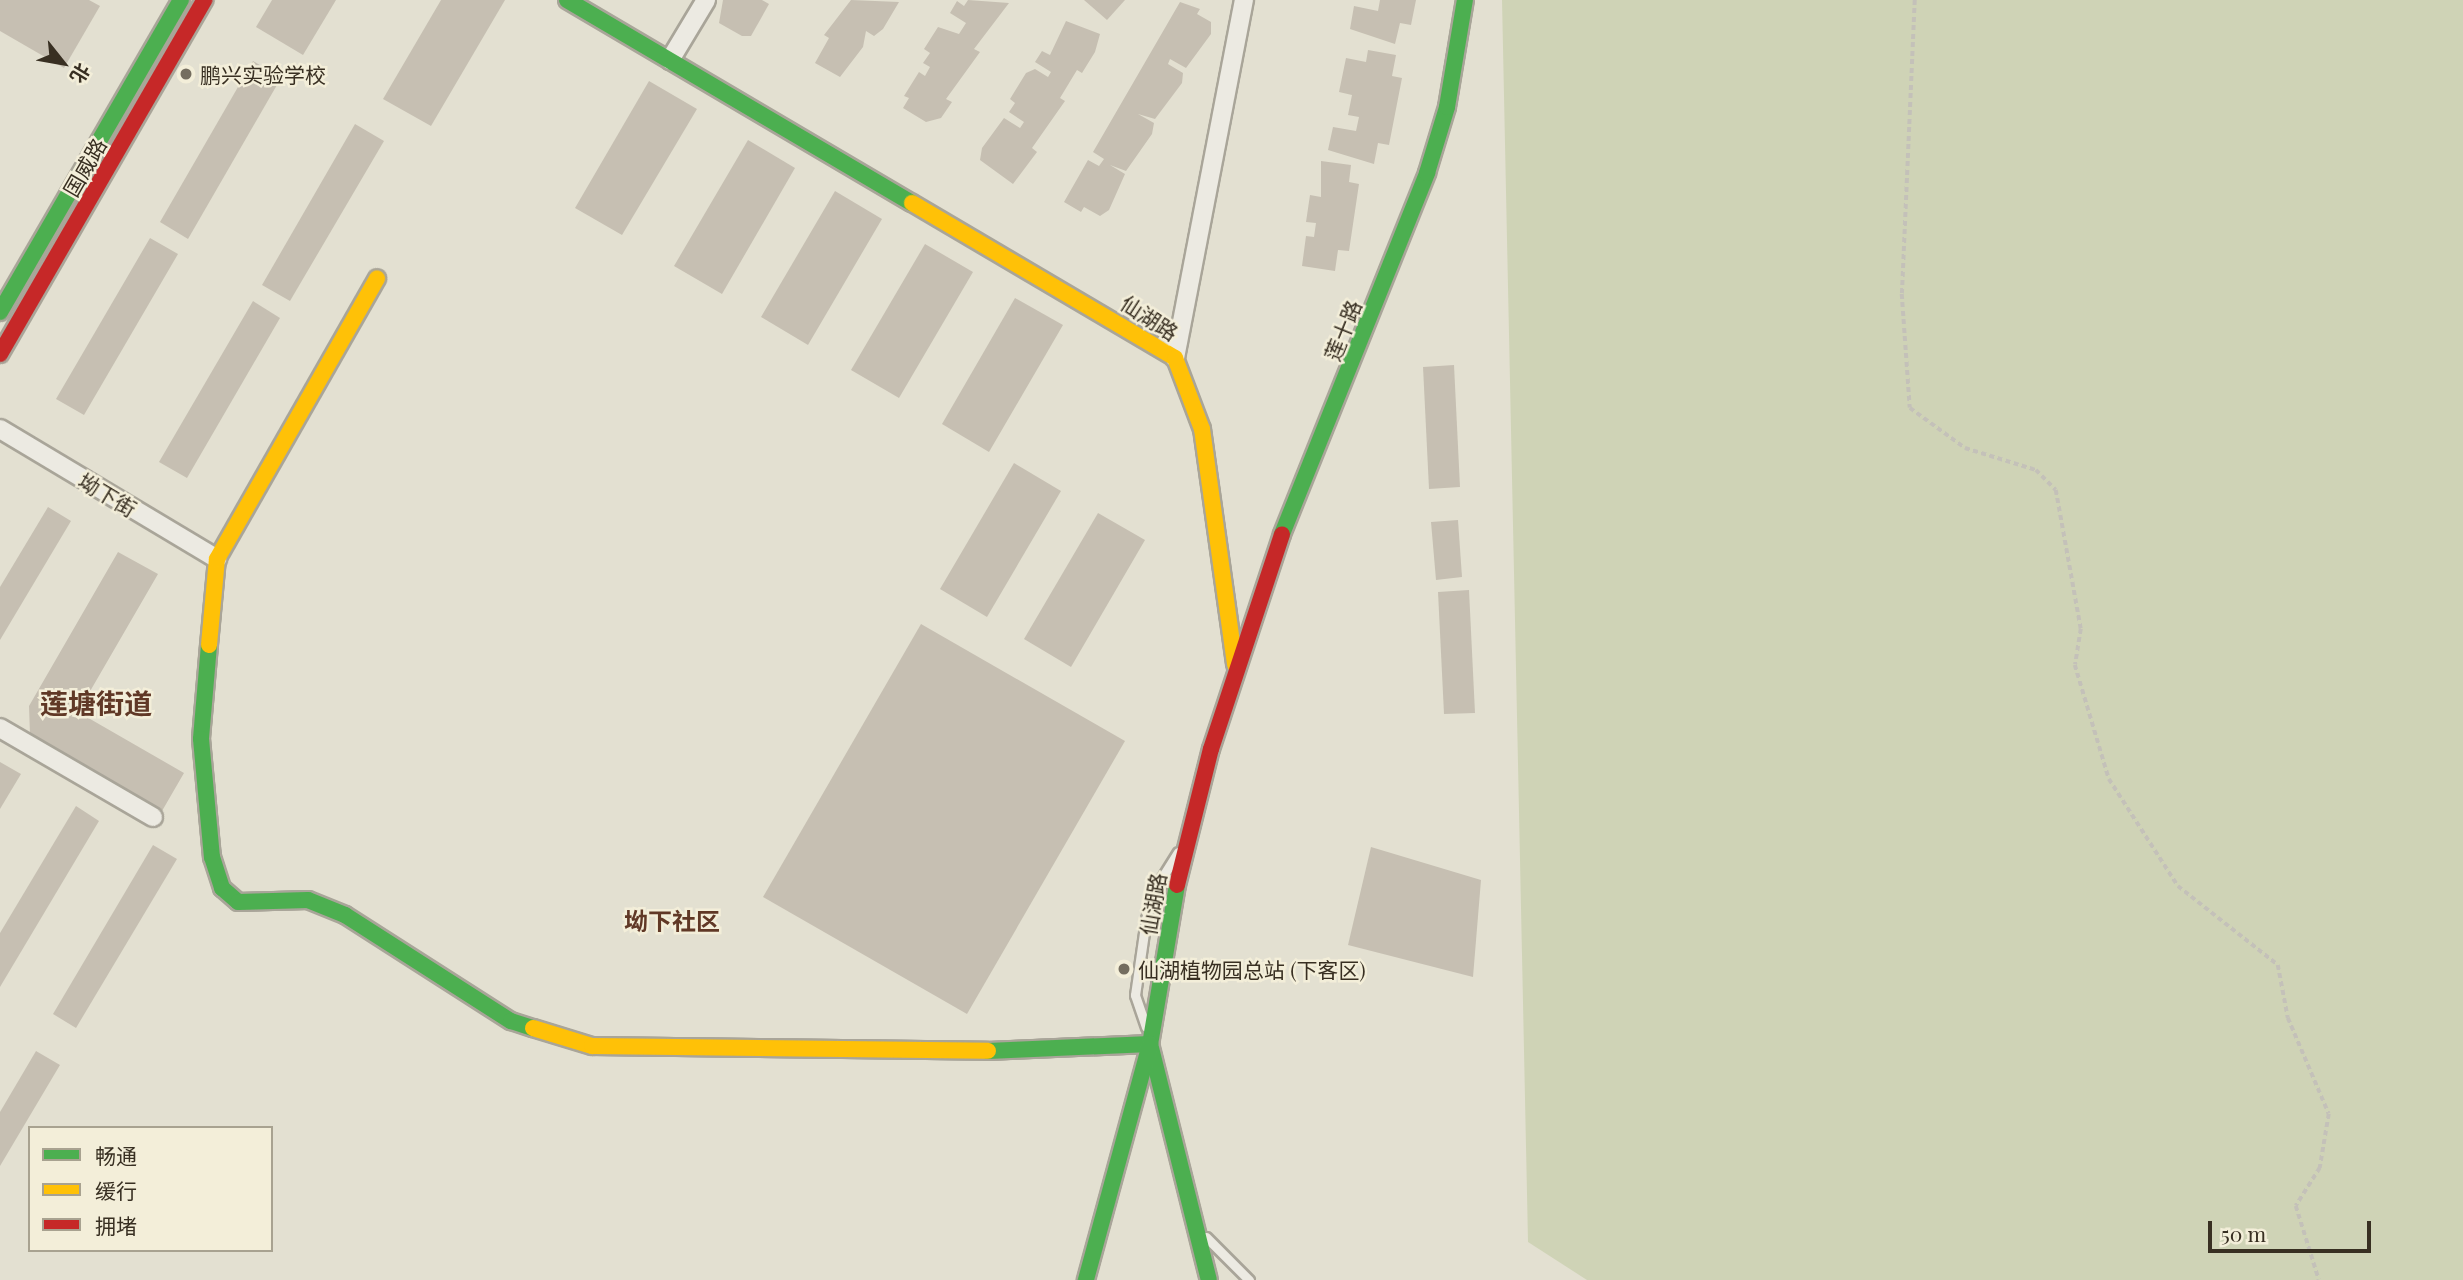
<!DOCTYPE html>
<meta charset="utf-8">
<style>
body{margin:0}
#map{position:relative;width:2463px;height:1280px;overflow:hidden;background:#e3e0d1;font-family:"Playfair Display","Noto Sans SC",serif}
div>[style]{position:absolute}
.green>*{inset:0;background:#cfd3b6}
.building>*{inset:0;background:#c6bfb2}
.path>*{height:3.5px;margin-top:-1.75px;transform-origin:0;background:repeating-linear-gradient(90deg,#c4c1b9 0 5px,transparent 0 8.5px)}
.roads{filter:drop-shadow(2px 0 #a9a599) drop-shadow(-2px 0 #a9a599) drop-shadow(0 2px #a9a599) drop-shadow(0 -2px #a9a599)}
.lane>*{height:9px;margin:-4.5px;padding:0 4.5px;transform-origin:4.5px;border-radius:4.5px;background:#eceae2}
.street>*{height:18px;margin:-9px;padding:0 9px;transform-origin:9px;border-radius:9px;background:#eceae2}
.fast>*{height:16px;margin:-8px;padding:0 8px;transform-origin:8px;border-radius:8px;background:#4caf50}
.slow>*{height:16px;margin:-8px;padding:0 8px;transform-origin:8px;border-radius:8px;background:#ffc107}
.jam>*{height:16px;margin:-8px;padding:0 8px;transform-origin:8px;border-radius:8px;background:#c62828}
.dots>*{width:19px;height:19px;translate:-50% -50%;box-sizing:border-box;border:4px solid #f3eed9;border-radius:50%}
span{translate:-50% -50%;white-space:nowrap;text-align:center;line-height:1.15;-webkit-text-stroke:5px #f3eed9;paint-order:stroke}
.poi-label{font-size:21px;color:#382f22}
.left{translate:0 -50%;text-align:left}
.street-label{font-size:21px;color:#382f22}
.quarter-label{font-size:24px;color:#603826;font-weight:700}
.district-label{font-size:28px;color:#603826;font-weight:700}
.legend{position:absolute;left:28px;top:1126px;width:245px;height:126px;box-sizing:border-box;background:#f3eed9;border:2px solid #a8a290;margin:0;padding:9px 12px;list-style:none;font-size:21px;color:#382f22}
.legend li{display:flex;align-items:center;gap:14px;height:35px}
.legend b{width:35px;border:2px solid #a8a290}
.north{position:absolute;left:28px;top:28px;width:70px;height:70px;-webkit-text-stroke:5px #f3eed9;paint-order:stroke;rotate:121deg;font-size:19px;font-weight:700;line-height:28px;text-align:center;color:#382f22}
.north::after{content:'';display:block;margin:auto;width:24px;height:32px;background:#382f22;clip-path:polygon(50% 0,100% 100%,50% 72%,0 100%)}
.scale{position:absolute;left:2208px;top:1221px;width:163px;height:32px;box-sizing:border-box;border:4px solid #382f22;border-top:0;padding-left:9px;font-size:21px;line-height:24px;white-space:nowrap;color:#382f22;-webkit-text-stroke:5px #f3eed9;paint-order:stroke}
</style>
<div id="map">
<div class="green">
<i style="clip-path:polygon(1502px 0,2463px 0,2463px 1280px,1587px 1280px,1528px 1242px)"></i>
</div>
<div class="building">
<i style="clip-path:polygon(0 0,89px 0,100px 6px,64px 68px,0 31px)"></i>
<i style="clip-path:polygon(272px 0,336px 0,303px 55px,256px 27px)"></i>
<i style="clip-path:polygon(441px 0,505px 0,431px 126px,383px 99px)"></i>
<i style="clip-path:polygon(723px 0,762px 0,769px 4px,751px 36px,742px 36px,719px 23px)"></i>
<i style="clip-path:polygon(851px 0,899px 2px,883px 29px,874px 36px,866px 31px,863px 47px,840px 77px,815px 63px,829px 38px,824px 35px)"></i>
<i style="clip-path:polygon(968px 0,1009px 3px,974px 49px,980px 52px,946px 99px,952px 102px,941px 118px,926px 122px,903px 108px,909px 98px,904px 96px,919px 72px,925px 76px,930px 67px,923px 63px,930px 53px,924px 49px,938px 27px,959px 34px,966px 23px,950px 13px,957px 1px,964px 6px)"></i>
<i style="clip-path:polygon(1084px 0,1125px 0,1107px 20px)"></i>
<i style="clip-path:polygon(1380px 0,1416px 0,1411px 25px,1400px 23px,1395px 44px,1350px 29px,1354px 6px,1378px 11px)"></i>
<i style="clip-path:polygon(1180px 2px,1200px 9px,1197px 14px,1211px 22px,1211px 34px,1186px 68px,1170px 59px,1168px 64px,1183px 73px,1182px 83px,1155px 119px,1138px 114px,1154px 123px,1152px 134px,1126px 171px,1110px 165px,1125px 174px,1109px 210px,1100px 216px,1084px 207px,1081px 212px,1064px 202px,1088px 160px,1099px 166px,1104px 159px,1093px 152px)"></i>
<i style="clip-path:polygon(1066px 21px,1100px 34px,1095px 52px,1082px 73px,1077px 70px,1060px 98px,1065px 101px,1032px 148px,1037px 152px,1013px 184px,980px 160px,982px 148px,1004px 118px,1020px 128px,1024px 122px,1009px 112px,1015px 103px,1010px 99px,1026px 73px,1035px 69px,1048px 77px,1051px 72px,1035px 62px,1042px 51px,1050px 55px)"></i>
<i style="clip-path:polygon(1368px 50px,1396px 55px,1392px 76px,1402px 78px,1389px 145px,1378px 143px,1374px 164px,1328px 150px,1333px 127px,1356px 131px,1359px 117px,1348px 115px,1352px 95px,1339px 92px,1346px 58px,1366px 62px)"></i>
<i style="clip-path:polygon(253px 61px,281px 78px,188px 239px,160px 222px)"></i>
<i style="clip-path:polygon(649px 81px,697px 109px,622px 235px,575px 208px)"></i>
<i style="clip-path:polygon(355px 124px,384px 141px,290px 301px,262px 285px)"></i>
<i style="clip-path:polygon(748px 140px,795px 168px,722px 294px,674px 266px)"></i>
<i style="clip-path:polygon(1321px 161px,1351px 165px,1349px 182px,1359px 184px,1349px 251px,1338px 250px,1335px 271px,1302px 266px,1306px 236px,1314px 237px,1316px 223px,1306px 222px,1310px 195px,1321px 197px)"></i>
<i style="clip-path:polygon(835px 191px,882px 219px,808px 345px,761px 317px)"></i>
<i style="clip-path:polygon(150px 238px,178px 254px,84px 415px,56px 399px)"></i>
<i style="clip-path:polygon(925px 244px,973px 272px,899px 398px,851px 370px)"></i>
<i style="clip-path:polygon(1015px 298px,1063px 325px,989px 452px,942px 424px)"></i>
<i style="clip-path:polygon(253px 301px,280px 318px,187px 478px,159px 462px)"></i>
<i style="clip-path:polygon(1454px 365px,1460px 487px,1429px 489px,1423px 367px)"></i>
<i style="clip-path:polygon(1014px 463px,1061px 491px,987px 617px,940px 589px)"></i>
<i style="clip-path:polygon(48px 507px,71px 521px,0 640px,0 587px)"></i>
<i style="clip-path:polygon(1098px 513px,1145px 540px,1071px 667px,1024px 639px)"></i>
<i style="clip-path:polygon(1458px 520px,1462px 577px,1436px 580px,1431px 522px)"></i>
<i style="clip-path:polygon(118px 552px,158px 574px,78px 712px,184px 773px,162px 811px,30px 735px,29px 706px)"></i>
<i style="clip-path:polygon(1469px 590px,1475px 713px,1444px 714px,1438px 592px)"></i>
<i style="clip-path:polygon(921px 624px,1125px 741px,967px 1014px,763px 897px)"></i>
<i style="clip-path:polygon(0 762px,21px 774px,0 809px)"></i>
<i style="clip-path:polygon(76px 806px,99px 821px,0 987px,0 933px)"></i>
<i style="clip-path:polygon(153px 845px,177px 859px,76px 1028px,53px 1014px)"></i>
<i style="clip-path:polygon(1371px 847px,1481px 880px,1473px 977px,1348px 945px)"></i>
<i style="clip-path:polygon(36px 1051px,60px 1065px,0 1166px,0 1112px)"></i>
</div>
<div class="path">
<i style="left:1915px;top:0;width:294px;rotate:92.5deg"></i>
<i style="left:1902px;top:294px;width:114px;rotate:86deg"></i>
<i style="left:1910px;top:408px;width:68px;rotate:36deg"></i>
<i style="left:1965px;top:448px;width:74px;rotate:17.2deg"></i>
<i style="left:2036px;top:470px;width:28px;rotate:45deg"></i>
<i style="left:2056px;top:490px;width:141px;rotate:79.8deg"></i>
<i style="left:2081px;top:629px;width:36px;rotate:99deg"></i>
<i style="left:2075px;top:665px;width:119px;rotate:73.4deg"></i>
<i style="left:2109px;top:779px;width:127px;rotate:57.2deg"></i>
<i style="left:2178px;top:886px;width:127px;rotate:38.3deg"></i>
<i style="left:2278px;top:965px;width:54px;rotate:79.3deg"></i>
<i style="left:2288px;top:1018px;width:104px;rotate:66.9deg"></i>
<i style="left:2329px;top:1114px;width:55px;rotate:99.5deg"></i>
<i style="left:2320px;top:1168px;width:45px;rotate:122.3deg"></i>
<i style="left:2296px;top:1206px;width:77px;rotate:72.7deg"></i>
</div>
<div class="roads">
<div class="lane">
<i style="left:1146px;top:1027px;width:34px;rotate:-109deg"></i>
<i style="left:1135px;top:995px;width:77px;rotate:-81.8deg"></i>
<i style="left:1146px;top:919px;width:28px;rotate:-75deg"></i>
<i style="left:1153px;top:892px;width:47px;rotate:-58deg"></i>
<i style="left:1206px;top:1237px;width:61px;rotate:45deg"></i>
</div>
<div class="street">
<i style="left:670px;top:60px;width:70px;rotate:-59deg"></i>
<i style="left:1175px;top:358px;width:365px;rotate:-79.1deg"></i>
<i style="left:0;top:429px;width:253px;rotate:30.9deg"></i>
<i style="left:0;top:728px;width:177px;rotate:30.2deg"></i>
</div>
<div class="fast">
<i style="left:567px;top:0;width:400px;rotate:30.5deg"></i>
<i style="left:0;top:312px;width:361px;rotate:-59.9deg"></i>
<i style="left:1282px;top:534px;width:389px;rotate:-68.1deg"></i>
<i style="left:1427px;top:173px;width:69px;rotate:-73.1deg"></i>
<i style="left:1447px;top:107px;width:109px;rotate:-80.5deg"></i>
<i style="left:209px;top:645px;width:94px;rotate:94.9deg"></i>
<i style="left:201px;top:739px;width:119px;rotate:84.7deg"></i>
<i style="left:212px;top:857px;width:33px;rotate:72deg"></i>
<i style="left:222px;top:888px;width:21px;rotate:41deg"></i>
<i style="left:238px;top:902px;width:70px;rotate:-1.6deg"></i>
<i style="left:308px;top:900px;width:40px;rotate:22deg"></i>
<i style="left:345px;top:915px;width:197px;rotate:32.6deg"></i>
<i style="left:511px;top:1021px;width:23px;rotate:18deg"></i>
<i style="left:1177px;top:885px;width:161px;rotate:99.6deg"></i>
<i style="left:1150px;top:1044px;width:243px;rotate:76deg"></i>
<i style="left:988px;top:1051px;width:162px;rotate:-2.5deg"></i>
<i style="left:1150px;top:1044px;width:245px;rotate:105.2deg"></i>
</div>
<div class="slow">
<i style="left:912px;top:203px;width:305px;rotate:30.5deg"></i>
<i style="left:1175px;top:358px;width:76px;rotate:69.2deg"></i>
<i style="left:1202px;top:429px;width:238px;rotate:82deg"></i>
<i style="left:209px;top:645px;width:86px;rotate:-84.7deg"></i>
<i style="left:217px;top:559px;width:323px;rotate:-60.3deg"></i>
<i style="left:533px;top:1028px;width:62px;rotate:17deg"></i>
<i style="left:592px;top:1046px;width:396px;rotate:0.7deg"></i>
</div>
<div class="jam">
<i style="left:0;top:354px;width:409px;rotate:-60deg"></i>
<i style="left:1177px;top:885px;width:140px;rotate:-76deg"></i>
<i style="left:1211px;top:749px;width:226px;rotate:-71.7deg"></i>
</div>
</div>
<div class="dots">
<i style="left:186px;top:74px;background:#746d5f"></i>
<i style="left:1124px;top:969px;background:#746d5f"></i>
</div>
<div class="poi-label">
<span class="left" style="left:200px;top:74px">鹏兴实验学校</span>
<span class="left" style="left:1138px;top:969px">仙湖植物园总站 (下客区)</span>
</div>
<div class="street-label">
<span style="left:84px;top:167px;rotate:-60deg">国威路</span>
<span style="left:1150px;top:317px;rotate:33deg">仙湖路</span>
<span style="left:1342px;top:330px;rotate:-68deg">莲十路</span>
<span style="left:108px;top:494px;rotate:31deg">坳下街</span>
<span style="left:1152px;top:904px;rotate:-80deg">仙湖路</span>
</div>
<div class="quarter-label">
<span style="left:672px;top:921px">坳下社区</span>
</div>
<div class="district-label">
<span style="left:96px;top:703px">莲塘街道</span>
</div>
<ul class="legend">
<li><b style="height:9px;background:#4caf50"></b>畅通</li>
<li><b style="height:9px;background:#ffc107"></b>缓行</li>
<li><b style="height:9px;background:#c62828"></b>拥堵</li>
</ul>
<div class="north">北</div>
<div class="scale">50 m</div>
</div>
